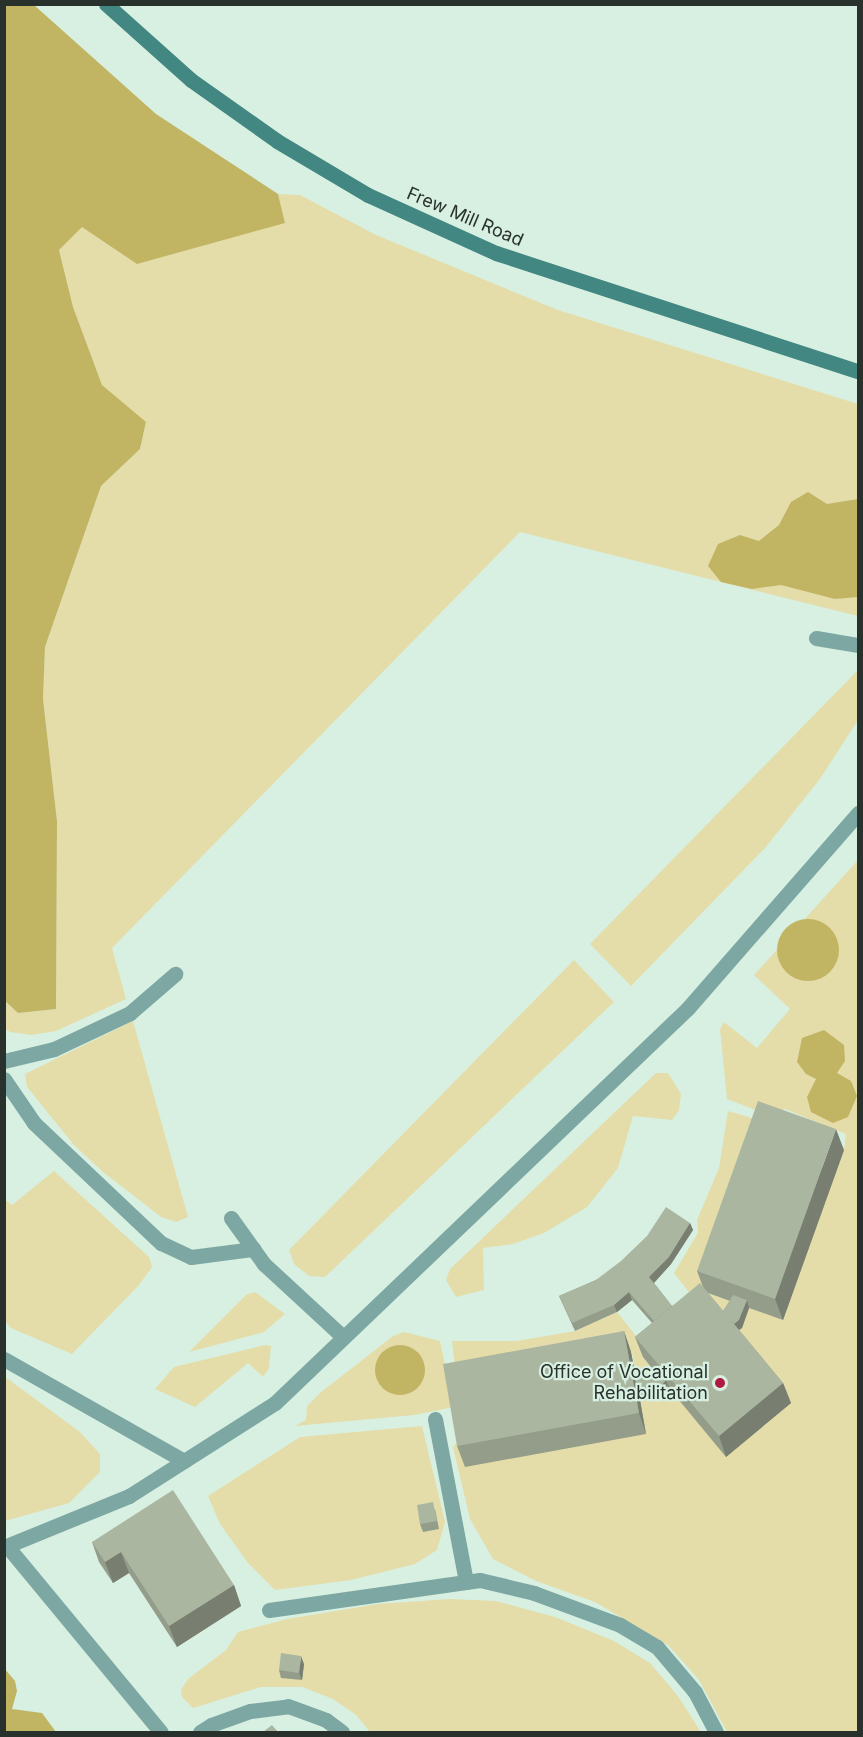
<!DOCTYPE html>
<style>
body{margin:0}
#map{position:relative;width:863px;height:1737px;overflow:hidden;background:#d8f0e1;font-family:Inter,sans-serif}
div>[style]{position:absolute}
.green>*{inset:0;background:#e4ddaa}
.forest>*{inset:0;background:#c1b463}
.round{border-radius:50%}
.lane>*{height:15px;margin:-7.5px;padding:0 7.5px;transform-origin:7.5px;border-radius:7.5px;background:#7da7a3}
.street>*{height:15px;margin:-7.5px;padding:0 7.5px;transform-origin:7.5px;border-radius:7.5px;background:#7da7a3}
.secondary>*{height:15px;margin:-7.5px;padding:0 7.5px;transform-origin:7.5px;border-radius:7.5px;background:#428781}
.wall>*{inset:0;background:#939d8a}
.shaded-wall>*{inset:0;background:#787f71}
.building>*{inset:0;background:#abb6a1}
.dots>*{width:16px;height:16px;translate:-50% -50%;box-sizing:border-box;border:3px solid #d8f0e1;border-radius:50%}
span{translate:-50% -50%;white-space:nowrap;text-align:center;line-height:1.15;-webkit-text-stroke:4.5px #d8f0e1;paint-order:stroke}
.street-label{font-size:18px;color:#28312c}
.poi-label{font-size:18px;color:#28312c}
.right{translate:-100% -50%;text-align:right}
.frame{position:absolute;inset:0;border:6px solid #28312c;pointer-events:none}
</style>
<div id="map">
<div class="green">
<i style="clip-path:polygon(278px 194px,300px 195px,376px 235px,558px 310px,858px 404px,858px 616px,520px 532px,112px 948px,126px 999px,56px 1031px,31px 1035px,10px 1032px,5px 1029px,4px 1000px,18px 1013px,56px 1009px,57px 821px,43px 699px,45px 647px,101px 486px,140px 449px,146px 423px,102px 385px,73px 307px,59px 250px,81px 227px,285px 223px)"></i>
<i style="clip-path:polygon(858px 670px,858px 720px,820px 779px,765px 848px,631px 986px,590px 944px)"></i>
<i style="clip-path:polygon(858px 860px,858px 1732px,727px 1732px,699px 1680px,669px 1646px,595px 1602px,536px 1581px,493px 1559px,470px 1519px,453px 1447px,460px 1439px,646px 1434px,640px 1401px,660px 1399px,742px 1328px,749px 1308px,844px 1150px,846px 1134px,785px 1109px,771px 1116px,727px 1099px,720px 1029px,724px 1022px,757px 1048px,790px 1009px,754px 975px)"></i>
<i style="clip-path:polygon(574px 960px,614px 1002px,325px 1277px,309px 1276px,294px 1264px,289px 1250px)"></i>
<i style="clip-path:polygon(133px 1021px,188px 1217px,176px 1222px,161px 1217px,103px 1172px,74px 1145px,27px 1087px,25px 1074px)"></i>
<i style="clip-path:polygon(656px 1073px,668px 1073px,681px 1094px,679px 1110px,672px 1120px,633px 1116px,618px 1168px,587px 1207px,544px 1233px,513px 1244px,483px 1248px,484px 1290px,456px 1297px,446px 1280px,450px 1269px)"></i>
<i style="clip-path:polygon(728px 1111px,766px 1122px,705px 1292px,736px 1303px,730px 1315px,702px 1309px,674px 1273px,698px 1233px,697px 1220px,719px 1168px)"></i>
<i style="clip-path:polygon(54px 1171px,149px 1257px,152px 1267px,139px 1285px,72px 1354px,11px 1328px,5px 1321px,5px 1200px,12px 1205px)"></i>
<i style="clip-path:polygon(255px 1292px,285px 1314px,264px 1332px,189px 1352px,246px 1295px)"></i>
<i style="clip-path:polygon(617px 1312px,649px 1352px,661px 1379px,638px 1387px,632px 1352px,457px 1383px,452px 1341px,517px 1341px,575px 1331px)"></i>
<i style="clip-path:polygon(404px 1332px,440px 1341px,454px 1407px,414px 1415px,295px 1426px,306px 1420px,307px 1406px,320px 1393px,393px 1336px)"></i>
<i style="clip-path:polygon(265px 1345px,271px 1346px,269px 1368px,263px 1377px,248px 1363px,195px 1407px,155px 1389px,174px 1367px)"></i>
<i style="clip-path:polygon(4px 1376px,80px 1432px,100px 1454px,100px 1472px,69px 1503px,5px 1521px)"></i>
<i style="clip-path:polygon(422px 1426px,445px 1522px,437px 1550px,415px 1564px,351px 1580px,275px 1590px,248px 1563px,220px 1524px,208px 1496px,300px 1437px)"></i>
<i style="clip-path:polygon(450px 1599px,496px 1601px,555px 1617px,614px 1641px,650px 1663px,678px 1696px,701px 1732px,370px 1732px,356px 1715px,333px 1699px,302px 1687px,261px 1687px,193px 1708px,182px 1697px,181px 1690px,188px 1679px,226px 1650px,238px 1632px,287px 1619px,378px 1604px)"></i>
</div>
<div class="forest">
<i style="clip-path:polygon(4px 5px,34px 5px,156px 114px,278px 194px,285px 223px,137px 264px,82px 227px,59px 250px,73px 307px,102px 385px,146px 422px,140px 449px,101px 486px,45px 647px,43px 699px,57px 821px,56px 1009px,18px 1013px,4px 1000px)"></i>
<i style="clip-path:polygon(808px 492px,827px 504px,858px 499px,858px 597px,835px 599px,781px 585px,752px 589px,721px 582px,708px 566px,718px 544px,740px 535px,759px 541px,779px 525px,791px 502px)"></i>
<i class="round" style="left:777px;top:919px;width:62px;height:62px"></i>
<i style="clip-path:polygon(824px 1030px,844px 1045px,845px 1061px,837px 1073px,851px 1081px,857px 1096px,848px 1117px,833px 1123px,811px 1112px,807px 1097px,816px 1079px,806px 1074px,797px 1062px,802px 1038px)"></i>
<i class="round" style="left:375px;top:1345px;width:50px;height:50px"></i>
<i style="clip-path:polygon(4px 1668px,15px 1681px,17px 1691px,12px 1709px,42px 1713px,56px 1732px,5px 1732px)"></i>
</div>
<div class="lane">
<i style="left:816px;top:638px;width:43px;rotate:9.5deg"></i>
<i style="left:4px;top:1061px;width:51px;rotate:-13.5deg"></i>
<i style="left:54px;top:1049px;width:84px;rotate:-25.3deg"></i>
<i style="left:130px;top:1013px;width:60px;rotate:-40.9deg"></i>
<i style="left:4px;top:1079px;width:53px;rotate:55.7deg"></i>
<i style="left:34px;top:1123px;width:175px;rotate:43.4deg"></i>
<i style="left:161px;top:1243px;width:33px;rotate:25deg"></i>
<i style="left:191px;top:1257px;width:63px;rotate:-7.4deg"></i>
<i style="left:231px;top:1218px;width:57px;rotate:54.3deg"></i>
<i style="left:264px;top:1264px;width:108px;rotate:42.7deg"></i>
<i style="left:4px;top:1359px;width:207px;rotate:29.5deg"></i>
<i style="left:435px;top:1419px;width:166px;rotate:79.2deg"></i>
<i style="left:7px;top:1546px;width:241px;rotate:50.4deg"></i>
<i style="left:269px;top:1610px;width:213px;rotate:-8.1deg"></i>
<i style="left:480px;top:1580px;width:56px;rotate:13.5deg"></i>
<i style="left:534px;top:1593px;width:92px;rotate:20.4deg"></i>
<i style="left:620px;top:1625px;width:43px;rotate:30.7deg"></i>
<i style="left:657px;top:1647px;width:59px;rotate:49.8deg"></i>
<i style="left:695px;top:1692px;width:45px;rotate:62.3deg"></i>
<i style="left:200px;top:1732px;width:13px;rotate:-32deg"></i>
<i style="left:211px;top:1725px;width:41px;rotate:-19.7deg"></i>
<i style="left:250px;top:1711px;width:38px;rotate:-7deg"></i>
<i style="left:288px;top:1706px;width:40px;rotate:20.2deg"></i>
<i style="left:326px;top:1720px;width:20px;rotate:37deg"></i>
</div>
<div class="street">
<i style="left:4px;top:1547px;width:135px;rotate:-22.2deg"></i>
<i style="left:129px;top:1496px;width:173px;rotate:-32.5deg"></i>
<i style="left:275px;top:1403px;width:571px;rotate:-43.72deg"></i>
<i style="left:688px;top:1008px;width:259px;rotate:-48.9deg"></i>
</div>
<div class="secondary">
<i style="left:106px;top:4px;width:114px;rotate:41.8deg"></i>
<i style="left:191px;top:80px;width:105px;rotate:35.3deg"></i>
<i style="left:277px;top:141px;width:106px;rotate:30.7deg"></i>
<i style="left:368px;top:195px;width:141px;rotate:24.4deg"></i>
<i style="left:496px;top:253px;width:381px;rotate:18.1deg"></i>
</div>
<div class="wall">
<i style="clip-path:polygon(evenodd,844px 1150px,783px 1320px,749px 1308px,742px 1328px,739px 1330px,783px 1383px,791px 1403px,726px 1457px,669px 1388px,660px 1399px,640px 1400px,646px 1434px,465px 1467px,457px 1446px,624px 1331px,631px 1352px,636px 1379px,655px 1372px,643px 1357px,635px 1337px,652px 1323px,632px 1300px,617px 1312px,575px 1331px,559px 1296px,596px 1280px,690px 1223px,693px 1230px,671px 1264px,654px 1283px,672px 1306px,703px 1287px,697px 1271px,844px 1150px,708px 1293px,730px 1301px,723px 1311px,708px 1293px)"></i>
<i style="clip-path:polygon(435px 1509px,439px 1529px,423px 1532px,420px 1524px)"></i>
<i style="clip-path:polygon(92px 1542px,234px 1585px,241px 1606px,177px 1647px,129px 1573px,113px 1583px,99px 1562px)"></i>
<i style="clip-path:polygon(304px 1664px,302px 1680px,281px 1678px,279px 1670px)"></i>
</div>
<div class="shaded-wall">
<i style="clip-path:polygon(836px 1129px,844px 1150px,783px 1320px,775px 1299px)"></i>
<i style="clip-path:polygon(690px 1223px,693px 1230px,671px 1264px,652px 1285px,649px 1277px)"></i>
<i style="clip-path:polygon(629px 1292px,632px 1300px,617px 1312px,614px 1305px)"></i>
<i style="clip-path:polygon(747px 1300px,749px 1308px,742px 1328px,733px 1334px,730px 1326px)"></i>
<i style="clip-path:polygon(624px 1331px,631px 1352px,639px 1393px,638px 1393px,640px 1400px,646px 1434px,639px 1413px)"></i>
<i style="clip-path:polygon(666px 1380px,669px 1388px,660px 1399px,657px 1391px)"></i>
<i style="clip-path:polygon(783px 1383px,791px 1403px,726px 1457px,719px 1436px)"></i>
<i style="clip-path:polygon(121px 1552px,129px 1573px,113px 1583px,105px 1562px)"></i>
<i style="clip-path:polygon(234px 1585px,241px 1606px,177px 1647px,169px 1626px)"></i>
<i style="clip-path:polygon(301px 1656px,304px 1664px,302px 1680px,299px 1673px)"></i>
</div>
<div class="building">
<i style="clip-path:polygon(758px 1101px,836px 1129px,775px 1299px,697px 1271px)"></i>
<i style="clip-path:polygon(666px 1207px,690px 1223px,669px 1257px,649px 1277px,672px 1306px,654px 1321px,629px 1292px,614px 1305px,572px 1323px,559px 1296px,596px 1280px,621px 1261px,647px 1236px)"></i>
<i style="clip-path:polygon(700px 1283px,783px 1383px,719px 1436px,635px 1337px)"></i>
<i style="clip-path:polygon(733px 1295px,747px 1300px,739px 1320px,734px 1324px,723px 1311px)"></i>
<i style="clip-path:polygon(624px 1331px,639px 1413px,457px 1446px,443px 1364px)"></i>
<i style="clip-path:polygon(659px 1371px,666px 1380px,657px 1391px,638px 1393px,635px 1379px)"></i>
<i style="clip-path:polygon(173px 1490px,234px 1585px,169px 1626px,121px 1552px,105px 1562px,92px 1542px)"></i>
<i style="clip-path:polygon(433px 1502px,437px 1521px,420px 1524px,417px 1505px)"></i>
<i style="clip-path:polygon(281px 1653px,301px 1656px,299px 1673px,279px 1670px)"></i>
<i style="clip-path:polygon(272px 1725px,278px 1732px,263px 1732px)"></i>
</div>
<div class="dots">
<i style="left:720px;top:1383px;background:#ae1a40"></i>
</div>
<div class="street-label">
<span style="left:465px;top:217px;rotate:23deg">Frew Mill Road</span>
</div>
<div class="poi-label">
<span class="right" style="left:708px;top:1383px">Office of Vocational<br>Rehabilitation</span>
</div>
<div class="frame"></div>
</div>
